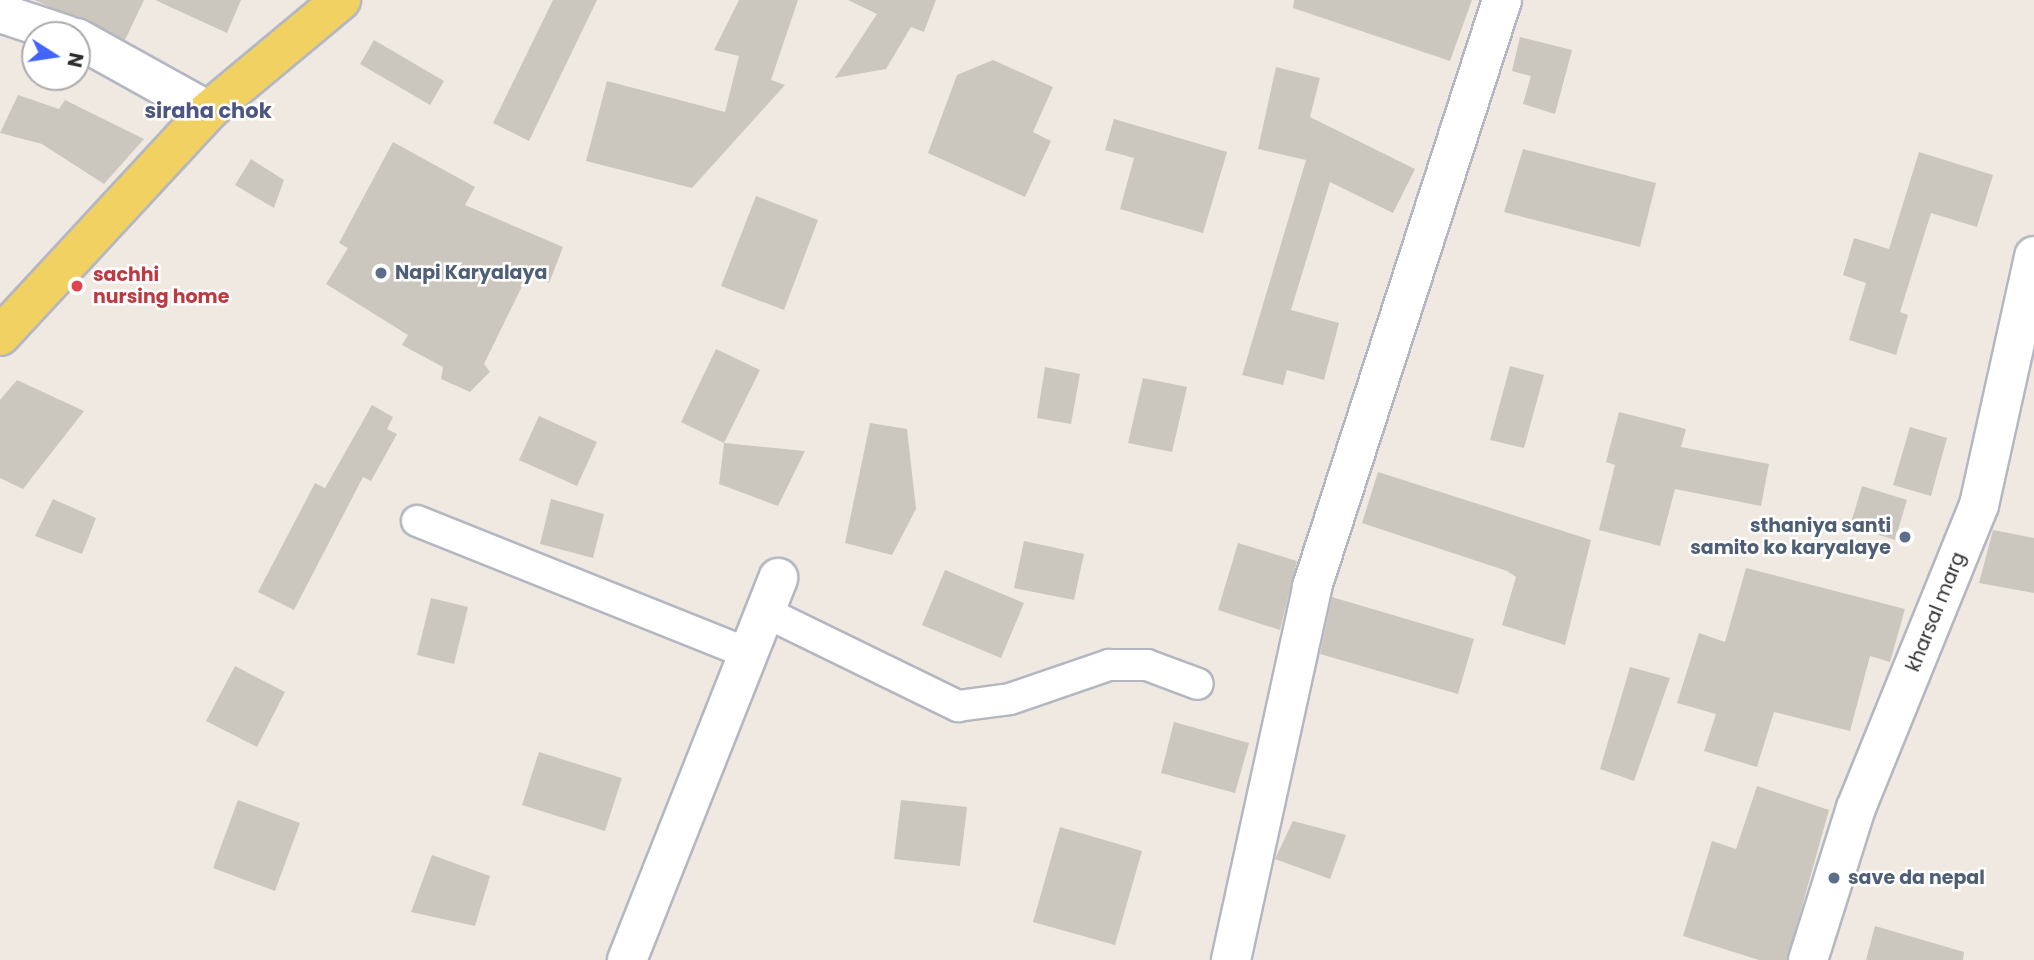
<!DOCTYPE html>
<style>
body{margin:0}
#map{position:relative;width:2034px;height:960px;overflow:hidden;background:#efe9e1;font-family:Poppins,sans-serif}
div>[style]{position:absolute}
.building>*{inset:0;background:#cbc7bf}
.roads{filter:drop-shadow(2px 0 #b4b7c1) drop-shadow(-2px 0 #b4b7c1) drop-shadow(0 2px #b4b7c1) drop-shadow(0 -2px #b4b7c1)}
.pedestrian>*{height:30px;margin:-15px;padding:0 15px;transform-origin:15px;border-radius:15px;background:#fff}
.minor>*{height:38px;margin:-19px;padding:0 19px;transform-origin:19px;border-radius:19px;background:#fff}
.secondary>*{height:38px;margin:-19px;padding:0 19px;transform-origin:19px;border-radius:19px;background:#fff}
.primary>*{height:38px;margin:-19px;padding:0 19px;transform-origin:19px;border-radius:19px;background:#f2d163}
.dots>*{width:19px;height:19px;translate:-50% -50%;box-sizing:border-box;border:4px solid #fff;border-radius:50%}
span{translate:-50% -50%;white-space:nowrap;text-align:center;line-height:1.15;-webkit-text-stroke:5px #fff;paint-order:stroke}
.service-label{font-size:19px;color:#4e5e75;font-weight:700}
.left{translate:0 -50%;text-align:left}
.right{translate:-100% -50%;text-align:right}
.health-label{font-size:19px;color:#be3a42;font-weight:700}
.street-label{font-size:19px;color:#2e2e2e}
.neighbourhood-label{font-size:21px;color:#4d5680;font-weight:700}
.north{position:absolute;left:21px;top:21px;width:70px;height:70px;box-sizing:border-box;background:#fff;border:2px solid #ababab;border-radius:50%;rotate:102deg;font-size:19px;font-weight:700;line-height:28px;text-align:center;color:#2e2e2e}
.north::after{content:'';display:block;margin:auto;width:24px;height:32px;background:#4264fb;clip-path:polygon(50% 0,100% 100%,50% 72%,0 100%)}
</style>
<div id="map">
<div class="building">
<i style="clip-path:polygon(34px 0,144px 0,125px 40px)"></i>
<i style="clip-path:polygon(155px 0,241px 0,227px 33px)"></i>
<i style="clip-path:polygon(553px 0,597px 0,529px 141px,493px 123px)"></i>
<i style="clip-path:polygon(739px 0,798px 0,771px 80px,785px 85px,692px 188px,586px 161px,607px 81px,725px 112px,739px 56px,714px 50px)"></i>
<i style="clip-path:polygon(848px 0,936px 0,924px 32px,911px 27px,886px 69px,835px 78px,877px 14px)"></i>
<i style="clip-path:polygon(1294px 0,1472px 0,1450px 61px,1293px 8px)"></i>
<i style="clip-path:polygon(1520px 37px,1572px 50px,1555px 114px,1523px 104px,1531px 76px,1512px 71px)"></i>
<i style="clip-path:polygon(374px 40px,444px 81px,430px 105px,360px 64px)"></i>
<i style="clip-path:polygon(993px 60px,1053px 87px,1033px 132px,1051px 141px,1025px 197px,928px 153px,957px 75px)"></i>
<i style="clip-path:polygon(1276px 67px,1320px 78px,1310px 117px,1415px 169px,1393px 213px,1330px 182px,1291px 310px,1339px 323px,1324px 380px,1287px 370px,1283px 385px,1242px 375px,1306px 160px,1258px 149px)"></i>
<i style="clip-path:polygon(18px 95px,59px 109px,65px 100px,144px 139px,104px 184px,42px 144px,0 133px)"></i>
<i style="clip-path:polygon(1114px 119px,1227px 152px,1203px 233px,1120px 209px,1134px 158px,1105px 150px)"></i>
<i style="clip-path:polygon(393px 142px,475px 187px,465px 205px,563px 247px,549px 283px,528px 274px,484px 364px,490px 372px,470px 392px,441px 379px,443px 367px,402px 345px,408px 335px,326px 284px,348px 248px,339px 243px)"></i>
<i style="clip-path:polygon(1523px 149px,1656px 183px,1640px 247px,1504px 212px)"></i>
<i style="clip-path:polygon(1919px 152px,1993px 175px,1977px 227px,1931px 213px,1900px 312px,1908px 315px,1896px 355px,1849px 340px,1866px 283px,1843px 275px,1854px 238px,1889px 249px)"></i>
<i style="clip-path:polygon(251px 159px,284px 180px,274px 208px,235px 185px)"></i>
<i style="clip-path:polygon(756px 196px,818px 220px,784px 310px,721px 286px)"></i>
<i style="clip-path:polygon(716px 349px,760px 370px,724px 443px,681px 422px)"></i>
<i style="clip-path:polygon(1510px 366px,1544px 375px,1524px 448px,1490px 440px)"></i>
<i style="clip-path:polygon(1045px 367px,1080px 374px,1071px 424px,1037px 418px)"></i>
<i style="clip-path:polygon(1143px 378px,1187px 387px,1172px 452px,1128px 443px)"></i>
<i style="clip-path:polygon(17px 380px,84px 411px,23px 489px,0 478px,0 400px)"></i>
<i style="clip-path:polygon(372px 405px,393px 417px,387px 429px,397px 434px,371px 481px,363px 477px,294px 610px,258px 592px,315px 483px,325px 488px)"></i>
<i style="clip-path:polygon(1619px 412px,1686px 429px,1681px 447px,1769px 464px,1761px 506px,1675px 489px,1660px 546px,1599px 530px,1615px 465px,1606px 462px)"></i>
<i style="clip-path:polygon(539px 416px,597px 442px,577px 486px,519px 460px)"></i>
<i style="clip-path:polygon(870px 423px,907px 429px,916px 509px,892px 555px,845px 543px)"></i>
<i style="clip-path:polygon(1910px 427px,1947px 438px,1931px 496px,1893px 485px)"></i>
<i style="clip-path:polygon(724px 443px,805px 451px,778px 506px,719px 484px)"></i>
<i style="clip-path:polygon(1378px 472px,1591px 540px,1565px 645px,1502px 625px,1516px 577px,1507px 571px,1362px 523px)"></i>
<i style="clip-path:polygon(1862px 486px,1907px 500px,1895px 540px,1850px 526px)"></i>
<i style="clip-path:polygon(53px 499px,96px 518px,82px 554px,35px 536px)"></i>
<i style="clip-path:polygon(551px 499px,604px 514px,593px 558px,540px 544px)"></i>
<i style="clip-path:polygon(1993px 530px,2034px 538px,2034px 593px,1979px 583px)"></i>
<i style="clip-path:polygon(1024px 541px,1084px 554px,1074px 600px,1014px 588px)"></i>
<i style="clip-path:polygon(1238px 543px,1297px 561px,1280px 630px,1218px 610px)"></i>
<i style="clip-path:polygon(1746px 568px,1905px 609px,1890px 662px,1870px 656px,1850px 731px,1774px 712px,1757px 767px,1704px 751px,1716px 714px,1677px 703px,1699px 633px,1725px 642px)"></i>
<i style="clip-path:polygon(945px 570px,1024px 603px,1001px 658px,922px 625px)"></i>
<i style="clip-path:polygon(1332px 597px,1474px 639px,1458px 694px,1320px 654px)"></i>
<i style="clip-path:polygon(431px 598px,468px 607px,454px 664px,417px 655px)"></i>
<i style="clip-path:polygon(235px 666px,285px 692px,257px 747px,206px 721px)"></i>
<i style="clip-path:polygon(1630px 667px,1670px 678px,1634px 781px,1600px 769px)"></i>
<i style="clip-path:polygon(1174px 722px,1249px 743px,1235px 793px,1161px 773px)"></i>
<i style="clip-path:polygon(539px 752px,622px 778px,605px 831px,522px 805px)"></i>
<i style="clip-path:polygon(1757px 786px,1829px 810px,1787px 960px,1759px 960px,1683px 936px,1712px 841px,1736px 849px)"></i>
<i style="clip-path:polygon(238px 800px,300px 823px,275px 891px,213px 868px)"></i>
<i style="clip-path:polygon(901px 800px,967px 807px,960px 866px,894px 859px)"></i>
<i style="clip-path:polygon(1293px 821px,1346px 835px,1330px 879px,1275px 859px)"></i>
<i style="clip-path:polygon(1060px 827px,1142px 851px,1115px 945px,1033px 922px)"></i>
<i style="clip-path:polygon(432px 855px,490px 876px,475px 926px,411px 912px)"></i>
<i style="clip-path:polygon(1875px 926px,1964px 952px,1963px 960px,1866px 960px)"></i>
</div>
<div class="roads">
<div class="pedestrian">
<i style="left:417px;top:521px;width:355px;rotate:21.8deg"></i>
<i style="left:765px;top:612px;width:215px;rotate:26deg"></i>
<i style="left:958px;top:706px;width:52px;rotate:-7.7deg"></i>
<i style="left:1010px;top:699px;width:105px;rotate:-19deg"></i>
<i style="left:1109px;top:665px;width:38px"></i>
<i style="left:1147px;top:665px;width:54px;rotate:20.4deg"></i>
</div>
<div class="minor">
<i style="left:627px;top:960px;width:411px;rotate:-68.4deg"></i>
<i style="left:1231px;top:960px;width:382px;rotate:-77.7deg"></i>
<i style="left:1312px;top:587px;width:617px;rotate:-72.06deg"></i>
<i style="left:1808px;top:960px;width:159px;rotate:-72.5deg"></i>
<i style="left:1856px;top:808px;width:327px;rotate:-67.9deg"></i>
<i style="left:1979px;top:505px;width:255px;rotate:-77.5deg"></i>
</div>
<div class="secondary">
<i style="left:0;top:13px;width:71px;rotate:18.2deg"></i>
<i style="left:77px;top:38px;width:150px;rotate:29.1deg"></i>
</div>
<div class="primary">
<i style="left:0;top:336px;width:306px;rotate:-47.2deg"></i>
<i style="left:208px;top:111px;width:173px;rotate:-39.8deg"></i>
</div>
</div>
<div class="dots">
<i style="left:381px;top:273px;background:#5c6f8a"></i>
<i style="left:77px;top:286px;background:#e0444e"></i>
<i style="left:1905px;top:537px;background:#5c6f8a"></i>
<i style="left:1834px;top:878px;background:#5c6f8a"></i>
</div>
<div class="service-label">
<span class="left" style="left:395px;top:273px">Napi Karyalaya</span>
<span class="right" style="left:1891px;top:537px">sthaniya santi<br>samito ko karyalaye</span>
<span class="left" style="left:1848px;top:878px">save da nepal</span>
</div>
<div class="health-label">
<span class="left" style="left:93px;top:286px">sachhi<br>nursing home</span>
</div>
<div class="street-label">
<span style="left:1936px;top:612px;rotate:-68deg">kharsal marg</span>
</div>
<div class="neighbourhood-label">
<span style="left:208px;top:111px">siraha chok</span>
</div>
<div class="north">N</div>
</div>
